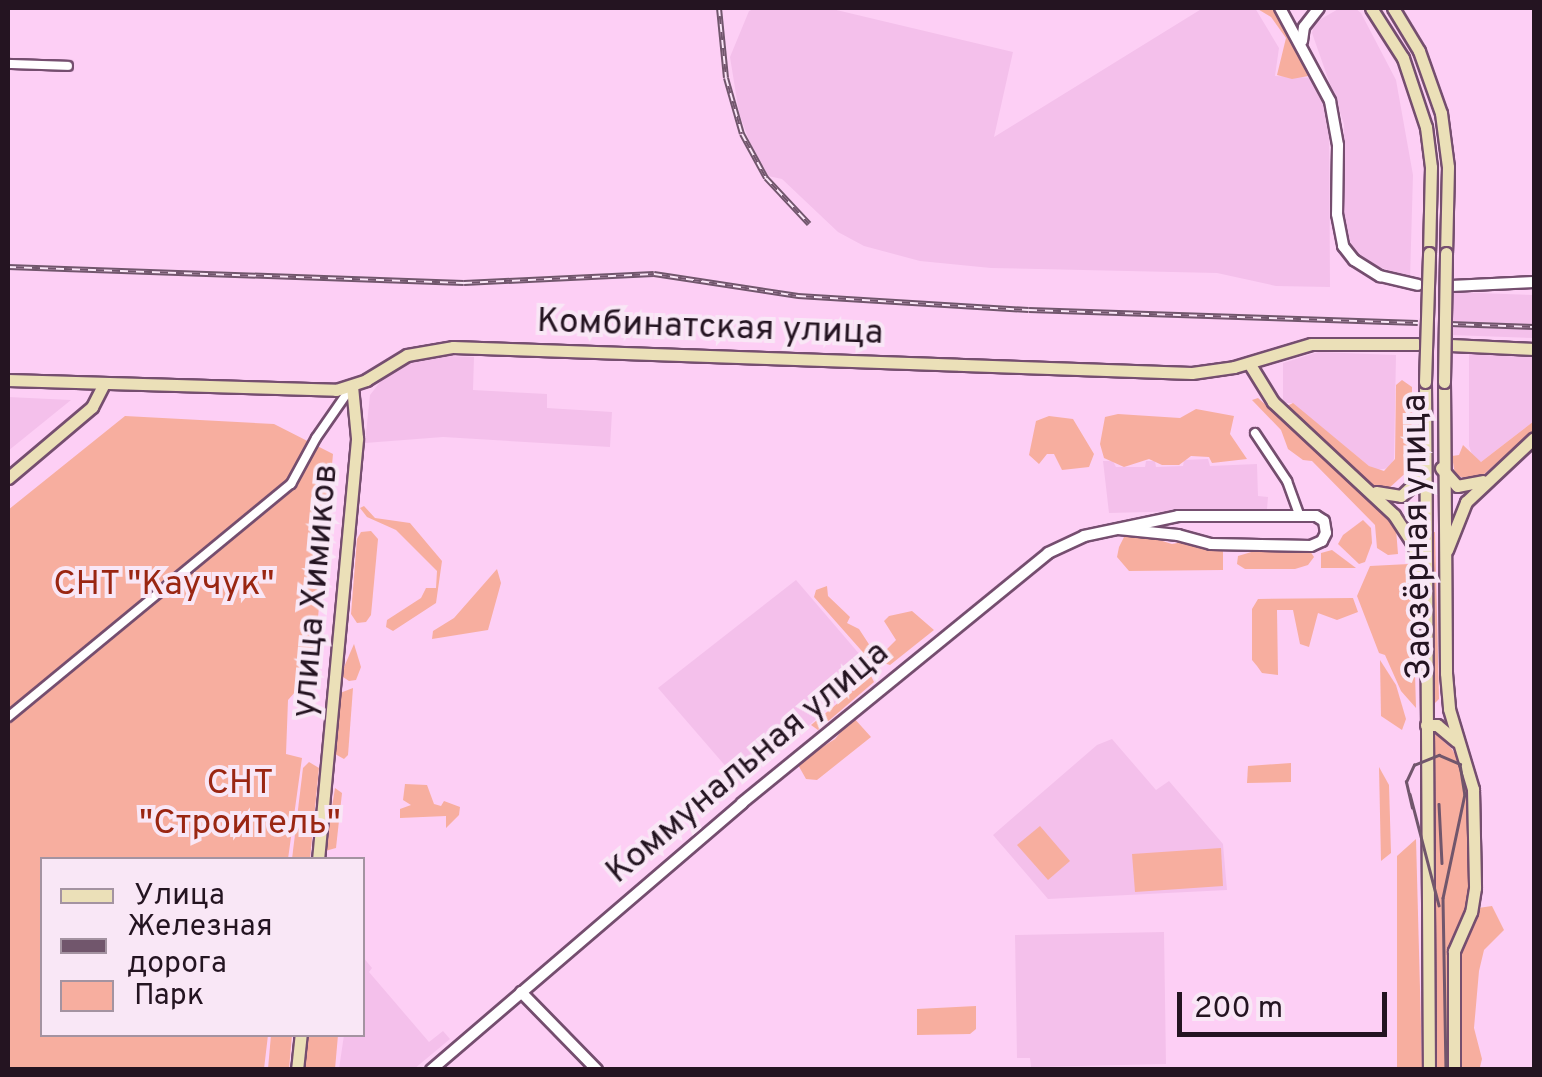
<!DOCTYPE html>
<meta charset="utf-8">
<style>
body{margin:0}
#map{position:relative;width:1542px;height:1077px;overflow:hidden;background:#fdcff5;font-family:Overpass,sans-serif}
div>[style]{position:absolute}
.built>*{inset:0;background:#f4c0eb}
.green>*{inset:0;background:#f7ae9f}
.roads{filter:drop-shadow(2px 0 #754e6f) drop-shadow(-2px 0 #754e6f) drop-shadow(0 2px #754e6f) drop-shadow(0 -2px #754e6f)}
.minor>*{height:8px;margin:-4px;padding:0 4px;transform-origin:4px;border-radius:4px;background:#fff}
.tertiary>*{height:10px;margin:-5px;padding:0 5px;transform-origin:5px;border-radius:5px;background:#fff}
.secondary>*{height:11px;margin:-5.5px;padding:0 5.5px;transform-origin:5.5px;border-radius:5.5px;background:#ebe0b8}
.tram>*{height:2.5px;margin:-1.25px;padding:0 1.25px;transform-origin:1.25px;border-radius:1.25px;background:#71566c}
.rail>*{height:6px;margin-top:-3px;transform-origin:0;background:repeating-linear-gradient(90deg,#f9e7f6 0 8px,#71566c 0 16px);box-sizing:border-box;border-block:2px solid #71566c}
.bridges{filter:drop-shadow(2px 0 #754e6f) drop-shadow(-2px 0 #754e6f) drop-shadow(0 2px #754e6f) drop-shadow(0 -2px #754e6f)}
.secondary-bridge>*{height:11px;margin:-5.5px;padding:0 5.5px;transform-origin:5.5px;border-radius:5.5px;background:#ebe0b8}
span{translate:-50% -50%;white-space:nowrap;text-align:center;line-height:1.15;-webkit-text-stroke:8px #f9e7f6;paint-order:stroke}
.street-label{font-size:35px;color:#241421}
.park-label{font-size:35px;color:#9a2612}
.frame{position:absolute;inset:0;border:10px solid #241421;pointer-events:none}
.legend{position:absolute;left:40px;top:857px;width:325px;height:180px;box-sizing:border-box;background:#f9e7f6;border:2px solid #a493a1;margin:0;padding:12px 18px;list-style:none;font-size:30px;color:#241421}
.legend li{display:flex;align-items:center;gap:20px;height:50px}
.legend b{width:50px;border:2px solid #a493a1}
.scale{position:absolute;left:1177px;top:992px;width:210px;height:45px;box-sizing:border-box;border:5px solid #241421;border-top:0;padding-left:12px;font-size:30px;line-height:35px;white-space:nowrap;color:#241421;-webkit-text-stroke:8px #f9e7f6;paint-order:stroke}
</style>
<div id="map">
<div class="built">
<i style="clip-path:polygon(756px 8px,828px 8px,1013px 52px,994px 137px,1203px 8px,1255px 8px,1279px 48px,1275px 76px,1314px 78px,1329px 118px,1330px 287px,1276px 286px,1217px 273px,991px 268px,920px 261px,864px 246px,838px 232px,782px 179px,768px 176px,753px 151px,739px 113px,730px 57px,749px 11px)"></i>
<i style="clip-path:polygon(1340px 8px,1355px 8px,1361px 13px,1396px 80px,1413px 175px,1410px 279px,1367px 262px,1353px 248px,1343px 223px,1344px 124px,1312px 33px,1314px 23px)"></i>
<i style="clip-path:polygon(1452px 292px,1534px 295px,1534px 338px,1451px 335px)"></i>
<i style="clip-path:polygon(1318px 352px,1396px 355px,1394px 459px,1389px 468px,1377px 470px,1369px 466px,1292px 403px,1283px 403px,1283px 363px)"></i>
<i style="clip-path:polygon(1469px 353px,1534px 357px,1534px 421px,1481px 462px,1474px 460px,1469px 446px)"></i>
<i style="clip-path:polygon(417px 355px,474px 357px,473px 390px,547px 394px,547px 408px,612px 412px,610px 447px,443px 437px,365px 443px,370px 395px,384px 377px)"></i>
<i style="clip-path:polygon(8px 397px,71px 400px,8px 451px)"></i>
<i style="clip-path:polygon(1208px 459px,1210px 466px,1257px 464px,1258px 496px,1268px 497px,1267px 509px,1109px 513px,1103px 461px,1113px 461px,1116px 467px,1145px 467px,1146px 461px,1155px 461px,1156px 467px,1183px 466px,1184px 460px)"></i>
<i style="clip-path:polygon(796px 580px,873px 670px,741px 784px,658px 688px)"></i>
<i style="clip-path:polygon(1112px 739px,1156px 790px,1169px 781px,1223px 844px,1227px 890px,1048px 899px,993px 835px,1097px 745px)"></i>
<i style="clip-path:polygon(1164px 932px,1166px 1064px,1031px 1067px,1030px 1058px,1017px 1058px,1015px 935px)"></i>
<i style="clip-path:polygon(363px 957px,372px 968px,369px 972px,429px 1042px,443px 1031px,450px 1039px,414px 1069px,339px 1069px,344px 1035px,362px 1034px)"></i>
</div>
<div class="green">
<i style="clip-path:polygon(1256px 8px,1276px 8px,1314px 75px,1292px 79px,1277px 75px,1286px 38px,1271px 17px)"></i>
<i style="clip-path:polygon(1402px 380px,1412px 387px,1411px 468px,1387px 490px,1374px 486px,1287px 406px,1293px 403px,1369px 466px,1384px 471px,1395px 459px,1396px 385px)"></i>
<i style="clip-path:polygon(1258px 398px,1378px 506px,1396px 529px,1398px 554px,1388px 555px,1377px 548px,1375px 525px,1312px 461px,1303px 460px,1288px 449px,1281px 430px,1252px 400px)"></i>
<i style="clip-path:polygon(1196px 409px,1234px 416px,1230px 434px,1247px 459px,1212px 463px,1209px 457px,1191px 456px,1179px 465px,1162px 465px,1149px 459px,1124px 467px,1104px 458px,1100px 444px,1105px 417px,1118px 414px,1180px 418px)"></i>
<i style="clip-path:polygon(125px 416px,274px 424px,333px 454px,313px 672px,288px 700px,286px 754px,302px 758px,288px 859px,42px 860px,42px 1034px,268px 1035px,264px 1069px,8px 1070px,8px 510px)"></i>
<i style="clip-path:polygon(1049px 416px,1073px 419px,1094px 454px,1089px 467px,1062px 470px,1054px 454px,1047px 454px,1039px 464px,1029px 455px,1036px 421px)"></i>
<i style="clip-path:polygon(1534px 421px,1534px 430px,1481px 477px,1470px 480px,1455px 475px,1452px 456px,1459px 455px,1463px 445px,1481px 462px)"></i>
<i style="clip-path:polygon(364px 506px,375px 518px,410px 523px,442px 561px,436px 603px,393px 631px,386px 627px,387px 620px,421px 598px,426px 588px,436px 588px,437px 571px,396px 530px,367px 517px,360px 508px)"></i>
<i style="clip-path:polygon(1363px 520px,1371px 528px,1372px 543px,1365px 562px,1359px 564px,1338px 544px,1343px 535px)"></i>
<i style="clip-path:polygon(371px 531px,378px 539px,371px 615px,366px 622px,357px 623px,351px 614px,357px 539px,361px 532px)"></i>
<i style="clip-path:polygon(1428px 532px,1435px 532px,1439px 699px,1434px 704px)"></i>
<i style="clip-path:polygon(1140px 534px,1172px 544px,1188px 541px,1223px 549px,1223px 570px,1129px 571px,1117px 557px,1119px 547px,1124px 537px)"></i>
<i style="clip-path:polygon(1258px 550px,1310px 551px,1314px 557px,1308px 565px,1295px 569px,1245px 569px,1237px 564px,1238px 556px)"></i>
<i style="clip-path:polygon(1332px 550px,1356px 568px,1321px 568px,1321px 553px)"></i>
<i style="clip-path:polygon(1409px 564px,1412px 570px,1416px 708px,1401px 691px,1385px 655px,1379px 653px,1357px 596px,1370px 566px)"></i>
<i style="clip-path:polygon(497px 569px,501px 583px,488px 630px,432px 639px,433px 631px,454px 618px)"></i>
<i style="clip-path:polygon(827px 586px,828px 596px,850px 617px,847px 623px,859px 629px,874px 652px,885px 651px,896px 640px,884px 621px,889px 616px,912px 611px,934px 630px,890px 665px,868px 658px,814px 597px,816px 590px)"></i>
<i style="clip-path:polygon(1353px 598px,1358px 612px,1337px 620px,1318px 613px,1309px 647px,1300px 644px,1293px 610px,1277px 610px,1278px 675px,1262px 673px,1257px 666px,1252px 660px,1252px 609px,1258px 599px)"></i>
<i style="clip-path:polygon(354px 644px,361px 667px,356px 680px,349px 681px,343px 677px,344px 667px)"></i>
<i style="clip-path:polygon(1380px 660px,1396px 685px,1406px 719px,1402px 730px,1381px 716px)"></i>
<i style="clip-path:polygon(871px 676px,874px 682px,818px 730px,811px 725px)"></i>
<i style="clip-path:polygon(353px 688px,348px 755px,344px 759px,335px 754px,340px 693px)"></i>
<i style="clip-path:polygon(853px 717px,871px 737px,817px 780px,806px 779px,797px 763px,835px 739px)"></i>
<i style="clip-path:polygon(1431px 730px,1452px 749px,1468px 778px,1470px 882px,1468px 903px,1448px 953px,1449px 1069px,1436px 1069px)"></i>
<i style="clip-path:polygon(309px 762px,319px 768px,310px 859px,292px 859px,303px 768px)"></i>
<i style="clip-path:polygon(1291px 763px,1291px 782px,1247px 783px,1248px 766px)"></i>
<i style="clip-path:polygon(1379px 767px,1389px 785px,1391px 853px,1381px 861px)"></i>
<i style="clip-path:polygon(405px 784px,427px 785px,434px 804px,441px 806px,444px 801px,460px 807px,459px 815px,446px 828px,446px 816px,400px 818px,400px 809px,411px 805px,403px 800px)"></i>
<i style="clip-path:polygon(335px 788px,342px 793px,336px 848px,325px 851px)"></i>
<i style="clip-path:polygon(1040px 826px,1070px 861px,1048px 880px,1017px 845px)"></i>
<i style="clip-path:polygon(1416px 839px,1422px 1064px,1422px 1069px,1397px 1069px,1397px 856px)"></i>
<i style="clip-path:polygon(1221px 848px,1223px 886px,1135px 892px,1132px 854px)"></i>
<i style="clip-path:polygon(1492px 906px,1504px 930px,1484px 950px,1479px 971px,1474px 1028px,1482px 1059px,1480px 1067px,1462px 1069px,1458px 962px,1478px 908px)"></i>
<i style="clip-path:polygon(976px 1006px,976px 1029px,970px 1034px,917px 1035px,917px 1009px)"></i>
<i style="clip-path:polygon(271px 1035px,292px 1035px,289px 1069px,268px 1069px)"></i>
<i style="clip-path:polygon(308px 1035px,338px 1035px,335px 1069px,305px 1069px)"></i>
</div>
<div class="roads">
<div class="minor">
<i style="left:8px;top:64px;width:60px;rotate:1.9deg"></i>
<i style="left:1255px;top:433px;width:58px;rotate:56.3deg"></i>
<i style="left:1287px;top:481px;width:37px;rotate:70deg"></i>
<i style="left:8px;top:717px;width:367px;rotate:-39.5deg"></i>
<i style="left:291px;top:484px;width:52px;rotate:-61.5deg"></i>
<i style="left:316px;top:438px;width:63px;rotate:-55.3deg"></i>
</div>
<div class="tertiary">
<i style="left:1280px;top:8px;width:106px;rotate:61.7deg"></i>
<i style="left:1330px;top:101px;width:45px;rotate:79.7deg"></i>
<i style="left:1338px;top:145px;width:69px;rotate:90.8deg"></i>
<i style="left:1337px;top:214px;width:33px;rotate:79deg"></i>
<i style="left:1343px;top:246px;width:18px;rotate:52deg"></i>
<i style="left:1354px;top:260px;width:31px;rotate:32deg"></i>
<i style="left:1380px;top:276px;width:39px;rotate:13deg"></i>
<i style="left:1302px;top:41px;width:14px;rotate:-82deg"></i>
<i style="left:1304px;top:27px;width:24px;rotate:-52deg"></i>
<i style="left:1451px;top:286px;width:83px;rotate:-2.8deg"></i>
<i style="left:521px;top:992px;width:109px;rotate:45.7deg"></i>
<i style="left:431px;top:1070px;width:410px;rotate:-40.6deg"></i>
<i style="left:742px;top:803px;width:395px;rotate:-39.2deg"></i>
<i style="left:1048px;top:553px;width:40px;rotate:-25deg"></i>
<i style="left:1084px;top:536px;width:96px;rotate:-12deg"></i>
<i style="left:1178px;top:516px;width:138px"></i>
<i style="left:1316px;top:516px;width:9px;rotate:32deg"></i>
<i style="left:1324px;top:521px;width:12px;rotate:81deg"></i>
<i style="left:1326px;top:533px;width:9px;rotate:117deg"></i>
<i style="left:1322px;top:541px;width:12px;rotate:156deg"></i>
<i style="left:1311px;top:546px;width:100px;rotate:-178.9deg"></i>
<i style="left:1211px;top:544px;width:34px;rotate:-165deg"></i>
<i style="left:1178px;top:535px;width:60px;rotate:-174.3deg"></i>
</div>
<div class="secondary">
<i style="left:1371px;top:8px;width:59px;rotate:57.4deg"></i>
<i style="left:1403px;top:58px;width:73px;rotate:71.6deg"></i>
<i style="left:1426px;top:127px;width:40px;rotate:82.9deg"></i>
<i style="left:1431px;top:167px;width:86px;rotate:91.3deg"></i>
<i style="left:1393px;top:8px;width:50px;rotate:58.8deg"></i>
<i style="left:1419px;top:51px;width:66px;rotate:70.5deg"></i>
<i style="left:1441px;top:113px;width:54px;rotate:82.6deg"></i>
<i style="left:1448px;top:167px;width:86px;rotate:91.3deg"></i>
<i style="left:1450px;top:345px;width:84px;rotate:2.7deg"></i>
<i style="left:1249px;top:363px;width:46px;rotate:58.4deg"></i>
<i style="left:1273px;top:402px;width:166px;rotate:43deg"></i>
<i style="left:1394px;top:515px;width:35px;rotate:57deg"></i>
<i style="left:1413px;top:544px;width:24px;rotate:75deg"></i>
<i style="left:8px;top:380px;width:328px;rotate:1.7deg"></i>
<i style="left:336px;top:390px;width:32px;rotate:-18deg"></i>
<i style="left:366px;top:380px;width:48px;rotate:-31.4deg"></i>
<i style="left:407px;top:355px;width:47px;rotate:-9.9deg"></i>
<i style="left:453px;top:347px;width:739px;rotate:2.01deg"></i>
<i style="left:1192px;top:373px;width:42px;rotate:-8.1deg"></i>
<i style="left:1234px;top:367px;width:80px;rotate:-16.6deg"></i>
<i style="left:1311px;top:344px;width:106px"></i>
<i style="left:1425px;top:382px;width:688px;rotate:89.67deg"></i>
<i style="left:1444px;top:382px;width:291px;rotate:89.6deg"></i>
<i style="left:1446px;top:673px;width:36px;rotate:85deg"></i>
<i style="left:1449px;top:709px;width:84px;rotate:73.3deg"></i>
<i style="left:1473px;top:789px;width:99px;rotate:88.8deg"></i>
<i style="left:1475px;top:888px;width:24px;rotate:99deg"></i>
<i style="left:1471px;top:912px;width:43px;rotate:113.6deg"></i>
<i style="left:1454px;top:951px;width:119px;rotate:90deg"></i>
<i style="left:1441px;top:468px;width:24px;rotate:48deg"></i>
<i style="left:1457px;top:486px;width:26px;rotate:-11deg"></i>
<i style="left:8px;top:478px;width:110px;rotate:-40.2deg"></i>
<i style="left:92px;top:407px;width:27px;rotate:-63deg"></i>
<i style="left:1376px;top:492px;width:25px;rotate:9deg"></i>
<i style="left:1401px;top:496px;width:19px;rotate:-43deg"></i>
<i style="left:1415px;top:483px;width:16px;rotate:-72deg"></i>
<i style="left:1447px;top:550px;width:52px;rotate:-68.4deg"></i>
<i style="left:1466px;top:502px;width:93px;rotate:-43.3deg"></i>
<i style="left:1426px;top:725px;width:11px"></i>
<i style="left:1437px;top:725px;width:25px;rotate:40deg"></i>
<i style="left:318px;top:860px;width:424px;rotate:-84.7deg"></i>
<i style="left:357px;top:438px;width:52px;rotate:-95.5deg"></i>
<i style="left:297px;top:1070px;width:36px;rotate:-84deg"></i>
</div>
</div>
<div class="tram">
<i style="left:1410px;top:794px;width:115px;rotate:75.4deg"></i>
<i style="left:1439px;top:804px;width:59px;rotate:87.1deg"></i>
<i style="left:1412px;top:808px;width:27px;rotate:-103deg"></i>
<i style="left:1406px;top:782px;width:19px;rotate:-65deg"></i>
<i style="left:1414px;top:765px;width:27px;rotate:-22deg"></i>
<i style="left:1439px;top:755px;width:23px;rotate:23deg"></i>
<i style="left:1460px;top:764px;width:30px;rotate:81deg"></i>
<i style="left:1465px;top:794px;width:106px;rotate:101.9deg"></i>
<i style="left:1443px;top:898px;width:172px;rotate:89deg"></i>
</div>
<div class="rail">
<i style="left:719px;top:8px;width:70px;rotate:84.3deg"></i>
<i style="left:726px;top:78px;width:58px;rotate:74.1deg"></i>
<i style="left:742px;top:134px;width:50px;rotate:61.4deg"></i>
<i style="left:766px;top:178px;width:63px;rotate:46.9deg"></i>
<i style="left:8px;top:267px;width:456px;rotate:2deg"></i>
<i style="left:464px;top:283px;width:190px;rotate:-2.7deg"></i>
<i style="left:654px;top:274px;width:146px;rotate:8.7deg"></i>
<i style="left:798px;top:296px;width:231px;rotate:3.5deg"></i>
<i style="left:1029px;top:310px;width:389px;rotate:1.9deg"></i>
<i style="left:1450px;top:324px;width:84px;rotate:2deg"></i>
</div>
<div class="bridges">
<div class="secondary-bridge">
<i style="left:1425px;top:382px;width:129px;rotate:-88.2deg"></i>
<i style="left:1444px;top:382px;width:129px;rotate:-89.1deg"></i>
</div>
</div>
<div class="street-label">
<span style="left:710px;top:328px;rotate:2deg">Комбинатская улица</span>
<span style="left:1418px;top:537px;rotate:-91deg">Заозёрная улица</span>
<span style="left:316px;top:591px;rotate:-85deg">улица Химиков</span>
<span style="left:748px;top:763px;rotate:-40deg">Коммунальная улица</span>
</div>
<div class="park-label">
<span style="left:164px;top:585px">СНТ "Каучук"</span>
<span style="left:240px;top:804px">СНТ<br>"Строитель"</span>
</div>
<div class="frame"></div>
<ul class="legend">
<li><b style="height:12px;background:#ebe0b8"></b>Улица</li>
<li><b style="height:12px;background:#71566c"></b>Железная дорога</li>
<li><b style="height:28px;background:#f7ae9f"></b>Парк</li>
</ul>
<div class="scale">200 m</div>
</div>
